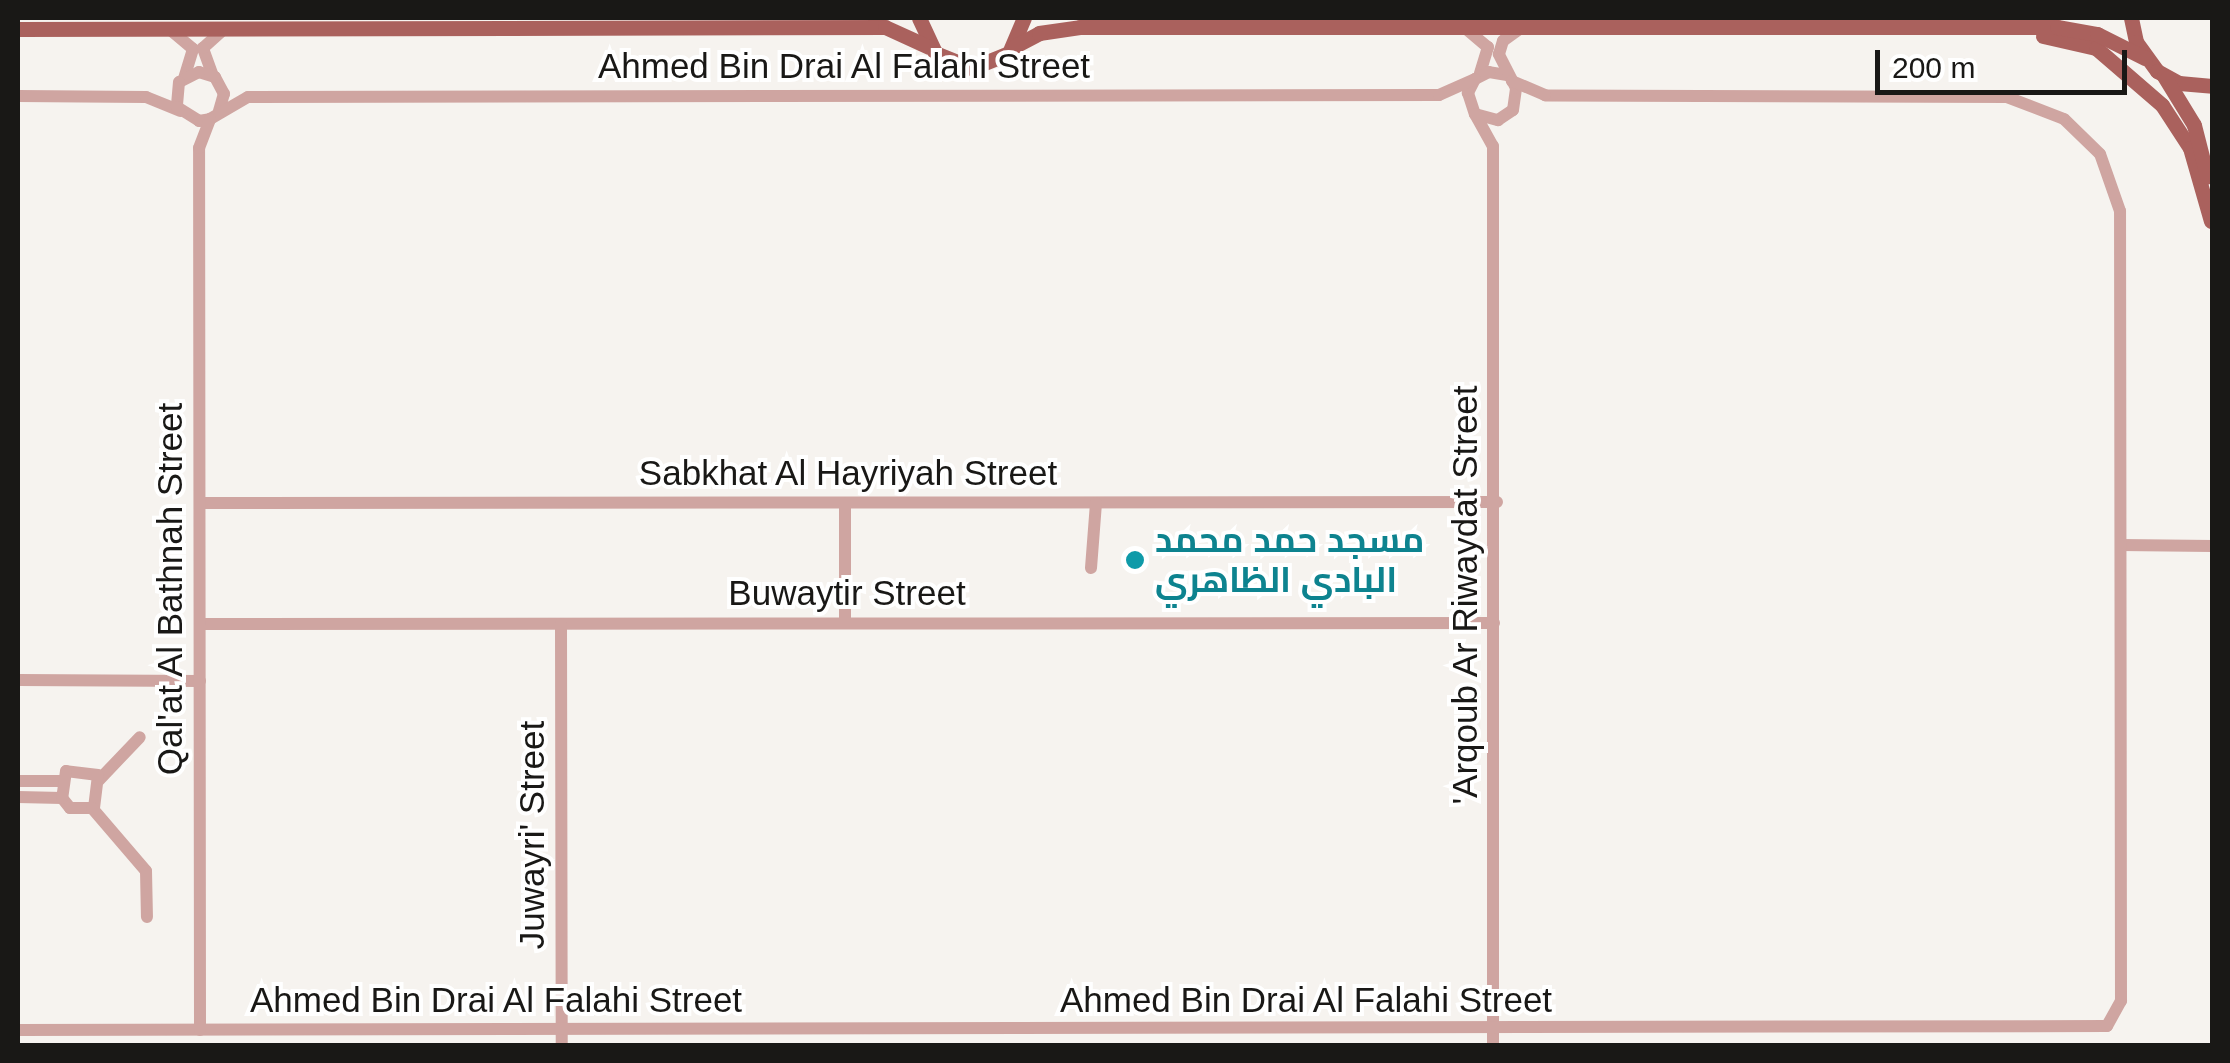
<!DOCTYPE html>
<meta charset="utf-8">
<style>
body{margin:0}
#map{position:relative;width:2230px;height:1063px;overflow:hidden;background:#f6f3ef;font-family:Arial,Cairo,sans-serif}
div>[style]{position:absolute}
.minor>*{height:12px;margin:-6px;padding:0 6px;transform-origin:6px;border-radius:6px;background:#cfa5a1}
.major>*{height:15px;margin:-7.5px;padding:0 7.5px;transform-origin:7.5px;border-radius:7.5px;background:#aa615d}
.dots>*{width:28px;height:28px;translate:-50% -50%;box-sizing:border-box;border:5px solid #fff;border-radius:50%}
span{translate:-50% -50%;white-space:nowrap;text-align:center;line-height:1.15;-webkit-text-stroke:8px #fff;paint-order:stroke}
.street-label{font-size:35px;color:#191816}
.culture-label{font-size:35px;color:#0d838f;font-weight:700}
.left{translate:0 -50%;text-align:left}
.frame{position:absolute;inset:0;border:20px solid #191816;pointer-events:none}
.scale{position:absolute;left:1875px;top:50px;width:252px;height:45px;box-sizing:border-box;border:5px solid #191816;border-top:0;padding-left:12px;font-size:30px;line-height:35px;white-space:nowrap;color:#191816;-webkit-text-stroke:8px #fff;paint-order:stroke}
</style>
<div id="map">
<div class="minor">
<i style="left:168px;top:28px;width:33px;rotate:40deg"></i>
<i style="left:193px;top:49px;width:30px;rotate:107deg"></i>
<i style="left:1465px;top:28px;width:30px;rotate:40deg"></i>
<i style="left:1488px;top:47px;width:28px;rotate:107deg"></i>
<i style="left:1507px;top:75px;width:18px;rotate:-171deg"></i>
<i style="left:1489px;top:72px;width:16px;rotate:153deg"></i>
<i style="left:1475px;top:79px;width:16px;rotate:117deg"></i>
<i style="left:1468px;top:93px;width:22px;rotate:72deg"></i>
<i style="left:1475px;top:114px;width:24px;rotate:15deg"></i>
<i style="left:1498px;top:120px;width:18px;rotate:-34deg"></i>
<i style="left:1513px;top:110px;width:22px;rotate:-82deg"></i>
<i style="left:1516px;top:88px;width:38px;rotate:-117deg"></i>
<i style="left:1499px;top:54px;width:14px;rotate:-73deg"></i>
<i style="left:1503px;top:41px;width:24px;rotate:-36deg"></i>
<i style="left:213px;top:76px;width:30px;rotate:-110deg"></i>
<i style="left:203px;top:48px;width:28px;rotate:-42deg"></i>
<i style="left:18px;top:96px;width:128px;rotate:0.4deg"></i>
<i style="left:146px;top:97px;width:37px;rotate:22deg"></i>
<i style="left:219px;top:111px;width:18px;rotate:-74deg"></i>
<i style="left:224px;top:94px;width:19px;rotate:-118deg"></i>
<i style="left:215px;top:77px;width:17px;rotate:-163deg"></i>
<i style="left:199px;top:72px;width:22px;rotate:153deg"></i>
<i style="left:179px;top:82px;width:25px;rotate:95deg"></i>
<i style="left:177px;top:107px;width:26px;rotate:32deg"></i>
<i style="left:199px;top:121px;width:11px;rotate:-10deg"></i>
<i style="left:210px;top:119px;width:44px;rotate:-30.1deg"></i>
<i style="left:248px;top:97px;width:1191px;rotate:-0.1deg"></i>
<i style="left:1439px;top:95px;width:39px;rotate:-24deg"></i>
<i style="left:1475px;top:114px;width:37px;rotate:61deg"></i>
<i style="left:1493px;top:146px;width:900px;rotate:90deg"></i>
<i style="left:200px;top:503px;width:1297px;rotate:-0.04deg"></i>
<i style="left:845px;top:503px;width:120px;rotate:90deg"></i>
<i style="left:2121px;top:545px;width:91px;rotate:0.6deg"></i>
<i style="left:1091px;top:568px;width:65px;rotate:-85.6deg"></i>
<i style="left:201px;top:624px;width:1293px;rotate:-0.04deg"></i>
<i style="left:561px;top:624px;width:422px;rotate:89.9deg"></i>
<i style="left:18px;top:680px;width:182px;rotate:0.3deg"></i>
<i style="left:99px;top:780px;width:59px;rotate:-46.4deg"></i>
<i style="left:18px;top:781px;width:44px"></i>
<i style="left:18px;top:797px;width:44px;rotate:1.3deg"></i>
<i style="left:62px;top:798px;width:13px;rotate:51deg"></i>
<i style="left:70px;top:808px;width:24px"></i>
<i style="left:94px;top:808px;width:33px;rotate:-83deg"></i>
<i style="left:98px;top:775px;width:32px;rotate:-173deg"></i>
<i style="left:66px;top:771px;width:27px;rotate:98deg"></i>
<i style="left:92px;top:808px;width:83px;rotate:49.4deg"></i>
<i style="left:146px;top:871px;width:46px;rotate:88.8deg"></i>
<i style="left:18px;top:1030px;width:2089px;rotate:-0.11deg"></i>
<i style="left:2107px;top:1026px;width:29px;rotate:-61deg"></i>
<i style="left:2121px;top:1001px;width:790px;rotate:-90.07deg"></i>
<i style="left:2120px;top:211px;width:60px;rotate:-109.3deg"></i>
<i style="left:2100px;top:154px;width:50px;rotate:-135.8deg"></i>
<i style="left:2064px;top:119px;width:61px;rotate:-158.9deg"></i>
<i style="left:2007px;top:97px;width:462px;rotate:-179.8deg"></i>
<i style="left:1545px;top:95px;width:36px;rotate:-157deg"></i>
<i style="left:200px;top:1030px;width:882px;rotate:-90.06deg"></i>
<i style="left:199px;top:148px;width:31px;rotate:-69deg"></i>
</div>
<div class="major">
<i style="left:919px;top:18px;width:38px;rotate:65deg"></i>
<i style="left:935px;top:53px;width:40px;rotate:22deg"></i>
<i style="left:972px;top:68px;width:40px;rotate:-22deg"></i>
<i style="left:1009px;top:53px;width:38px;rotate:-67deg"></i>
<i style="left:2131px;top:18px;width:25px;rotate:78deg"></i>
<i style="left:2136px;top:42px;width:36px;rotate:54deg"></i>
<i style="left:2157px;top:71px;width:25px;rotate:29deg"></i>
<i style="left:2179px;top:83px;width:33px;rotate:5deg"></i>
<i style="left:18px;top:29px;width:867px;rotate:-0.13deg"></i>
<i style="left:885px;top:27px;width:48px;rotate:24.4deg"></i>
<i style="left:2043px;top:36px;width:54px;rotate:12.8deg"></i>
<i style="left:2096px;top:48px;width:87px;rotate:40.8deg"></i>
<i style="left:2162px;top:105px;width:51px;rotate:56.9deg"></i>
<i style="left:2190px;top:148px;width:76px;rotate:74deg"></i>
<i style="left:1015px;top:46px;width:27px;rotate:-28deg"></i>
<i style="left:1039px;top:33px;width:41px;rotate:-8.3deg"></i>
<i style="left:1080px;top:27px;width:977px"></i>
<i style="left:2057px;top:27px;width:41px;rotate:9.9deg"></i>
<i style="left:2097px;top:34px;width:54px;rotate:26.6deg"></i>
<i style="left:2164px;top:76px;width:57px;rotate:58.5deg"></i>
<i style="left:2194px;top:125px;width:53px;rotate:75.7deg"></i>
</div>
<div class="dots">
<i style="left:1135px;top:560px;background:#0f9aa8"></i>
</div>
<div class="street-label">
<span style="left:844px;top:66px">Ahmed Bin Drai Al Falahi Street</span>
<span style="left:848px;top:473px">Sabkhat Al Hayriyah Street</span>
<span style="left:170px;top:589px;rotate:-90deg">Qal'at Al Bathnah Street</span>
<span style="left:847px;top:593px">Buwaytir Street</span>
<span style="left:1465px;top:595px;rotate:-90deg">'Arqoub Ar Riwaydat Street</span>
<span style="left:532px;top:835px;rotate:-90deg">Juwayri' Street</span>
<span style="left:496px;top:1000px">Ahmed Bin Drai Al Falahi Street</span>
<span style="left:1306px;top:1000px">Ahmed Bin Drai Al Falahi Street</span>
</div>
<div class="culture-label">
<span class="left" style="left:1155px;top:560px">مسجد حمد محمد<br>البادي الظاهري</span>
</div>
<div class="frame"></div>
<div class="scale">200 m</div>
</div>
